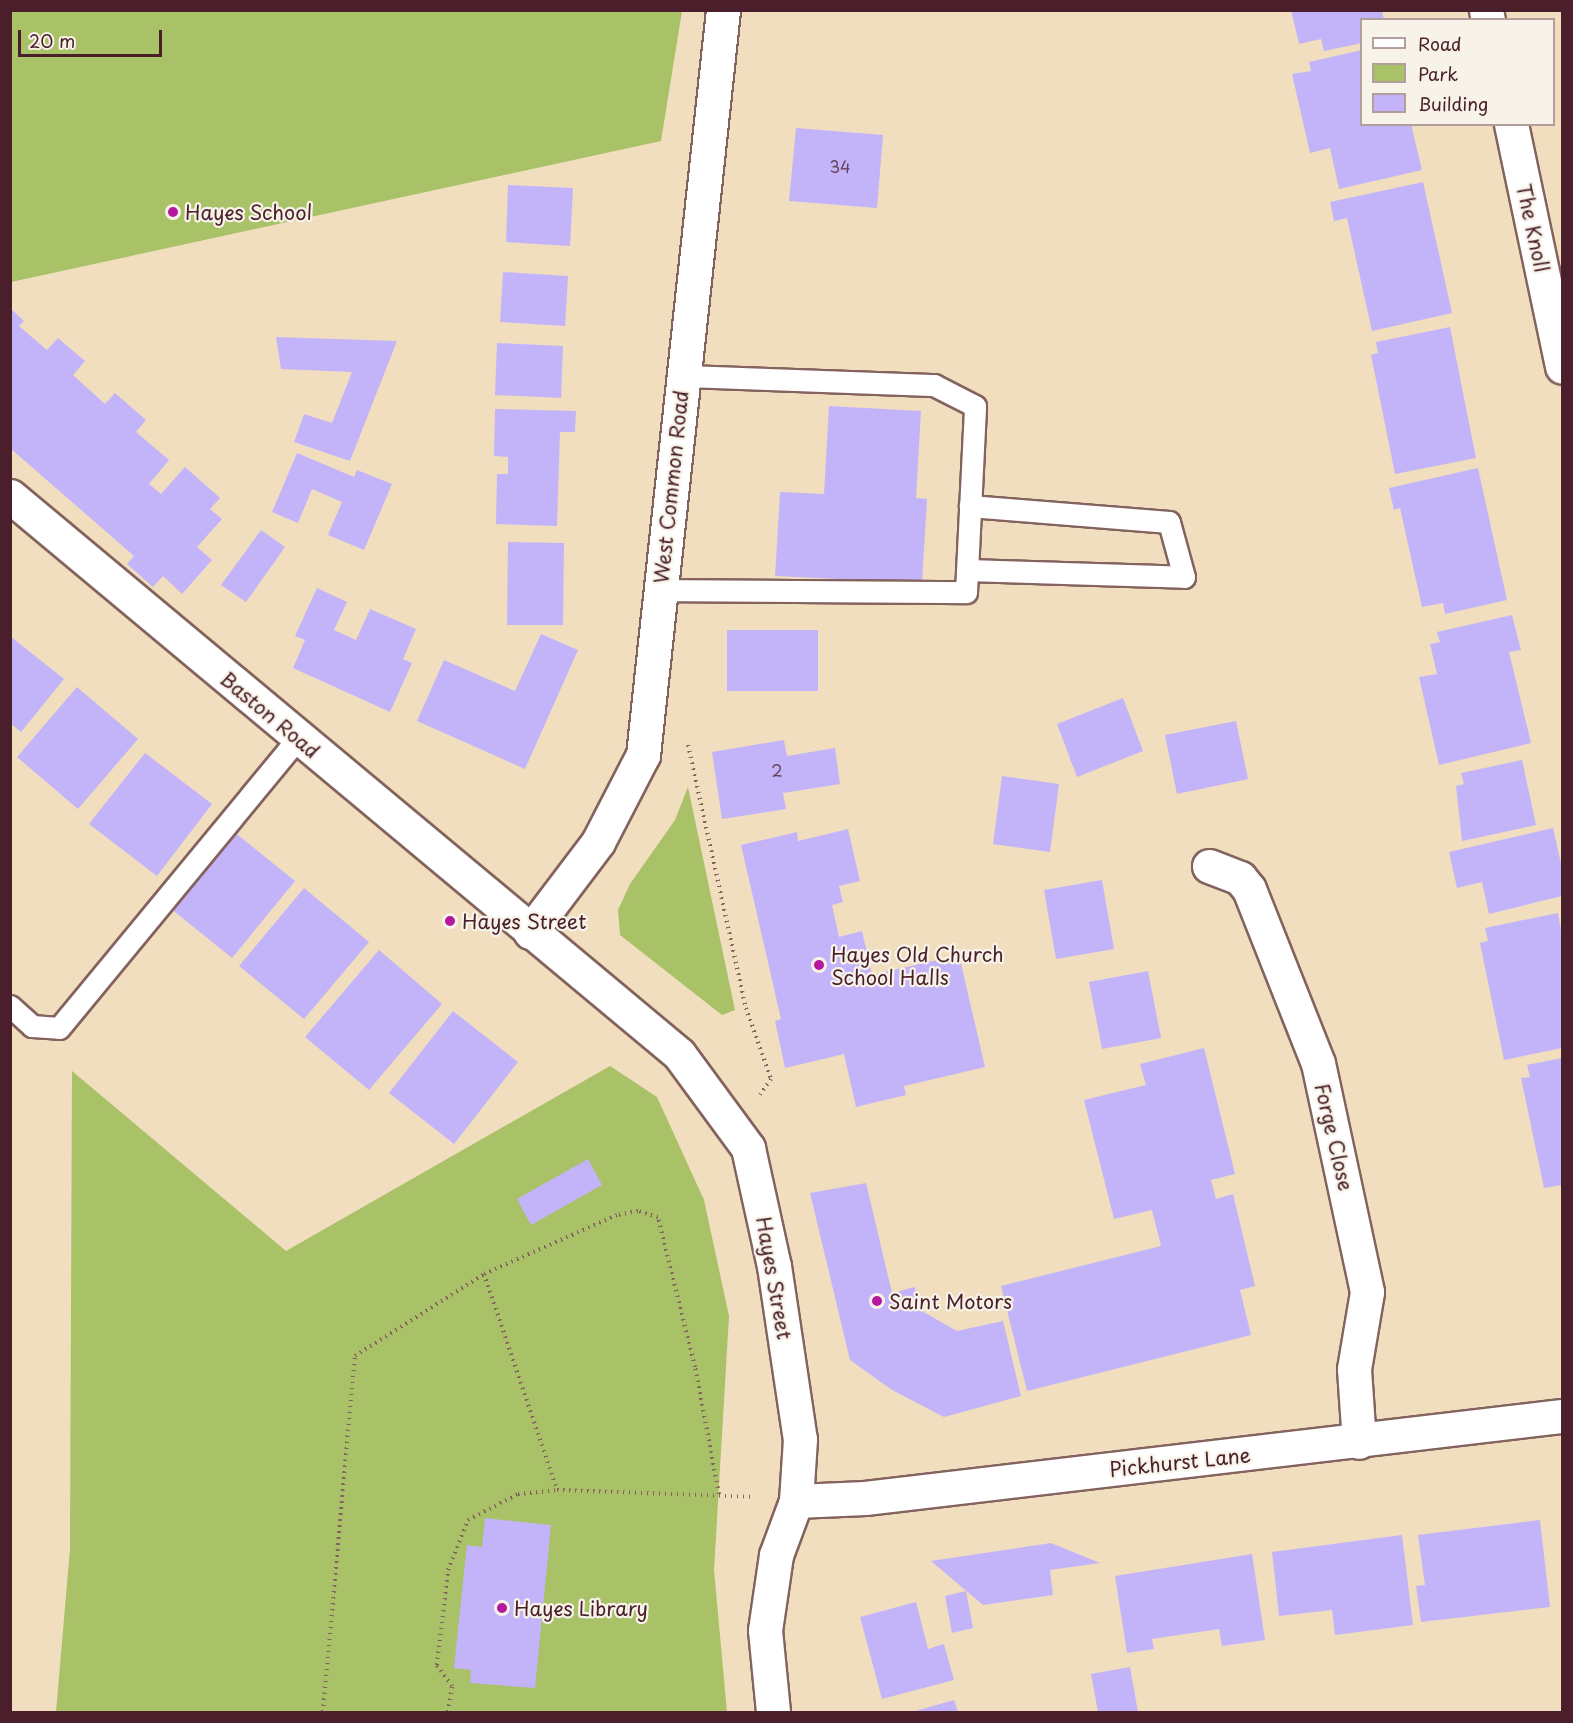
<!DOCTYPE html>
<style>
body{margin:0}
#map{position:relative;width:1573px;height:1723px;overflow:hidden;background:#f0debe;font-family:"Playpen Sans",sans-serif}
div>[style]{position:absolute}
.green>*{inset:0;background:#a9c167}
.building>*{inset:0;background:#c3b4fa}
.path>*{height:4px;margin-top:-2px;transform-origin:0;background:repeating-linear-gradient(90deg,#84625e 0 1.5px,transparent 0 6px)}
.roads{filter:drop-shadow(2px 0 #84625e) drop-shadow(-2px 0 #84625e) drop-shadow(0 2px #84625e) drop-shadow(0 -2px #84625e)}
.lane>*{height:21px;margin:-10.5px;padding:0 10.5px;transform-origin:10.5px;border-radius:10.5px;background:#fff}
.street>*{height:33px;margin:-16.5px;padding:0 16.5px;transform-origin:16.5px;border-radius:16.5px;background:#fff}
.secondary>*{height:33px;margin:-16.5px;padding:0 16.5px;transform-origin:16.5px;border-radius:16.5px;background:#fff}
.dots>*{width:16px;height:16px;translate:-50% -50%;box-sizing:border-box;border:3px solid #f7f3e8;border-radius:50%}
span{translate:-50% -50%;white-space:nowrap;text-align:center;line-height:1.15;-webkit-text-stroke:4.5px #f7f3e8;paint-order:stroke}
.number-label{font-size:16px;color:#68445f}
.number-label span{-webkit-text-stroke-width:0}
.poi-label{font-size:20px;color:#4a1f2b}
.left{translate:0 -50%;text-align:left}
.street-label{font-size:20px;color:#4a1f2b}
.frame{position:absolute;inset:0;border:12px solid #4a1f2b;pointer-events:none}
.legend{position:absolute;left:1360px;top:18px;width:195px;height:108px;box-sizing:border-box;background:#f7f3e8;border:2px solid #b29e9c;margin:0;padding:8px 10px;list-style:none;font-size:18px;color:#4a1f2b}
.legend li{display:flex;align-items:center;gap:12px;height:30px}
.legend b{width:30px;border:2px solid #b29e9c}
.scale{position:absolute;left:18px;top:30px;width:144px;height:27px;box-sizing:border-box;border:3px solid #4a1f2b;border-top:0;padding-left:8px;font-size:18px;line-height:21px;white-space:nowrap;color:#4a1f2b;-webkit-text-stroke:4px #f7f3e8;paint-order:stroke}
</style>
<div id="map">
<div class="green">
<i style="clip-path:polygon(10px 11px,11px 10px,682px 11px,661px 141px,11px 282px)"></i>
<i style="clip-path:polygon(688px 787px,735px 1010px,722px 1015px,620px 935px,618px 910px,630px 884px,675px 820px)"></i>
<i style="clip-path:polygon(610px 1066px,657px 1097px,704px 1200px,729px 1316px,714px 1570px,727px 1712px,56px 1712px,70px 1549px,72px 1071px,286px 1251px)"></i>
</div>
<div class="building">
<i style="clip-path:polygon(1291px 10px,1382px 10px,1384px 20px,1362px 20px,1362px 43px,1324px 51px,1321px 39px,1299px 44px)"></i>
<i style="clip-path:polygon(1362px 50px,1362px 124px,1411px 124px,1422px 170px,1339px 189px,1330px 148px,1310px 153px,1292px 74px,1311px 71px,1309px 62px)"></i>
<i style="clip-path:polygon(796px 128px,883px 135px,877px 208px,789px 201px)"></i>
<i style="clip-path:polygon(1423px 182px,1452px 313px,1372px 331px,1347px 218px,1334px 221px,1330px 202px)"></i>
<i style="clip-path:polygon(508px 185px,573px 188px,570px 246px,506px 242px)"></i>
<i style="clip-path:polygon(503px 272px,568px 276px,565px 326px,500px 322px)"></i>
<i style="clip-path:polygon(10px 308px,24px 321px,19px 326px,47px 350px,58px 338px,85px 361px,73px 375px,105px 404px,115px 393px,146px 420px,136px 432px,169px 460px,149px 484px,161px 494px,185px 467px,220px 498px,210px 509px,222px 519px,197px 547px,212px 560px,182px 594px,163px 576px,153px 587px,127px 564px,134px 556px,10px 448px)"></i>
<i style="clip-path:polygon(1450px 327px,1476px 458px,1395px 474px,1371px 355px,1378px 353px,1376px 342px)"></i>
<i style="clip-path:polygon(276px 337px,397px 341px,350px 461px,294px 442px,304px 414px,332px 423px,352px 372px,281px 369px)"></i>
<i style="clip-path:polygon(497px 343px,563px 346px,561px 398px,495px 395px)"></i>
<i style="clip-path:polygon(829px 406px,921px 411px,916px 498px,927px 499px,922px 583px,775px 576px,780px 492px,824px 494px)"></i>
<i style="clip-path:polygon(495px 409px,576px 411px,575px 432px,560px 432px,557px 526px,496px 524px,497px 474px,508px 474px,508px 457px,494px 456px)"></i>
<i style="clip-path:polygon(297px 453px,354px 477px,357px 470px,392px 484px,364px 550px,328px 535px,342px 502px,312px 489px,298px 523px,272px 512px)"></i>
<i style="clip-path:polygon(1478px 468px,1507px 600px,1445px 614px,1443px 603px,1422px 607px,1400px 508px,1394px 510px,1389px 488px)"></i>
<i style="clip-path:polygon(261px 530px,285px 547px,246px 602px,221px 585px)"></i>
<i style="clip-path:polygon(508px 542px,564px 543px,563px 625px,507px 625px)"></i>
<i style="clip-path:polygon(317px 588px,347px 602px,334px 630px,356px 640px,370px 609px,416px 629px,403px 659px,412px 663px,390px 712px,293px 668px,305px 640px,295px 636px)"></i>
<i style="clip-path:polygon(1512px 615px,1521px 650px,1509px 652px,1531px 743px,1439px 765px,1419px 677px,1437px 674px,1430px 644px,1440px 642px,1437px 632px)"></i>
<i style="clip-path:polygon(727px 630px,818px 630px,818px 691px,727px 691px)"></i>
<i style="clip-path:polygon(541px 634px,578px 650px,525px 769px,417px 721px,444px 660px,515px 691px)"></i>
<i style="clip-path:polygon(10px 636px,64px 679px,21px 732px,10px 723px)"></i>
<i style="clip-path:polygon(77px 687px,138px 739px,78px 809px,17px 757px)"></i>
<i style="clip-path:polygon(1123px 698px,1143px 751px,1077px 777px,1057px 724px)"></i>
<i style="clip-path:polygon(1236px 721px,1248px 779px,1177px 794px,1165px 735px)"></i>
<i style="clip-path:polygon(784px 740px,787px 756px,835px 748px,840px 784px,783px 793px,786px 809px,722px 819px,712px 752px)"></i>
<i style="clip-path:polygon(145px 753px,212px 804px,157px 876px,89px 824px)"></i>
<i style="clip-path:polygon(1522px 760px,1536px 825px,1462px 841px,1456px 786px,1464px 784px,1461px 773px)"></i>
<i style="clip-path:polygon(1002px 776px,1059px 784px,1050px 852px,993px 844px)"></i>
<i style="clip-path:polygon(1553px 828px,1562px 868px,1562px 896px,1489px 914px,1482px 882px,1457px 888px,1449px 852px)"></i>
<i style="clip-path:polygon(848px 829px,860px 881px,839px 886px,843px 902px,832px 905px,839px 937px,862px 931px,872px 975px,959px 955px,985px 1067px,904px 1086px,906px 1095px,856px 1107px,844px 1054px,785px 1068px,775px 1021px,781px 1019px,741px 845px,797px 832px,798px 841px)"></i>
<i style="clip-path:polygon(233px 831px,295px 881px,232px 958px,170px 908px)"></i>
<i style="clip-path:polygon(1102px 880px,1114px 949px,1056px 959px,1044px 890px)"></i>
<i style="clip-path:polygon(304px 888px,369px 942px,304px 1019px,239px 966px)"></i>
<i style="clip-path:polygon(1558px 913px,1562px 936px,1562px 1048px,1504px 1060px,1480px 943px,1488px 941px,1485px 928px)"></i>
<i style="clip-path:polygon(379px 950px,442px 1004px,369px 1090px,305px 1037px)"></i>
<i style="clip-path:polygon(1148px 971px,1161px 1038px,1102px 1049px,1089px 982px)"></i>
<i style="clip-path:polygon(453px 1011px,518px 1062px,454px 1144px,389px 1093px)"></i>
<i style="clip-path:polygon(1204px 1048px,1235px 1174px,1211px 1180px,1216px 1199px,1233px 1194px,1255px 1286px,1240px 1290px,1251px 1335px,1027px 1391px,1001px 1286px,1161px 1246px,1152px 1210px,1114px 1219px,1084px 1100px,1146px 1085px,1140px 1064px)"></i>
<i style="clip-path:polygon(1562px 1058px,1562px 1185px,1544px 1188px,1521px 1078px,1530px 1077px,1527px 1065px)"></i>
<i style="clip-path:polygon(588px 1159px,602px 1185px,531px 1225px,517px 1199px)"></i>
<i style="clip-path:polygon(866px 1183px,892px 1293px,915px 1287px,920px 1310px,957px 1331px,1003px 1321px,1021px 1396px,944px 1417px,892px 1390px,850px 1360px,810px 1193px)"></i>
<i style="clip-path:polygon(485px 1518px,551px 1525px,535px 1688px,470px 1683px,471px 1670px,454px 1668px,467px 1545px,482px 1547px)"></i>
<i style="clip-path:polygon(1540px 1520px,1550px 1607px,1421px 1622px,1416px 1586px,1425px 1585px,1418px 1535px)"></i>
<i style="clip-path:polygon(1402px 1535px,1413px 1625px,1335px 1635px,1332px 1610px,1279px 1616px,1272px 1552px)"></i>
<i style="clip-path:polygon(1051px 1543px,1100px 1563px,1050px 1570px,1053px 1595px,983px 1605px,931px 1561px)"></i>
<i style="clip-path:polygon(1252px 1554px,1265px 1640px,1222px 1646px,1219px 1629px,1152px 1639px,1154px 1649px,1127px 1653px,1115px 1576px)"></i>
<i style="clip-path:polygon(966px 1591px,973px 1628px,952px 1633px,945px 1596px)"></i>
<i style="clip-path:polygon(916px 1602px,928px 1649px,944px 1644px,954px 1680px,882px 1699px,860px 1617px)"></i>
<i style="clip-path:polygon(1130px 1667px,1138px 1712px,1098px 1712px,1091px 1674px)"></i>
<i style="clip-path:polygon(954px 1700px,958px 1712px,912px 1712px)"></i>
</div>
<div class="path">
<i style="left:688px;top:745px;width:269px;rotate:77.6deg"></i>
<i style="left:746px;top:1008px;width:75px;rotate:70.6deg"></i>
<i style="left:771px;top:1079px;width:19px;rotate:125deg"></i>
<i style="left:719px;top:1494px;width:129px;rotate:-100.7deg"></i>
<i style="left:695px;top:1367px;width:154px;rotate:-103.9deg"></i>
<i style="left:658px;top:1217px;width:21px;rotate:-163deg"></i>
<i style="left:638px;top:1211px;width:21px;rotate:169deg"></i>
<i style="left:617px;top:1215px;width:145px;rotate:156.1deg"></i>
<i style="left:484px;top:1274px;width:228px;rotate:71.3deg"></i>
<i style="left:557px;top:1490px;width:197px;rotate:2deg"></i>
<i style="left:323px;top:1712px;width:357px;rotate:-84.9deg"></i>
<i style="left:355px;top:1356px;width:153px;rotate:-32.4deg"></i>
<i style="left:448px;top:1712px;width:26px;rotate:-81deg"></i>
<i style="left:452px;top:1686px;width:26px;rotate:-126deg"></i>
<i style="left:437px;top:1665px;width:96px;rotate:-83.4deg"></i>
<i style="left:448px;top:1570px;width:54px;rotate:-68.2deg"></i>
<i style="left:468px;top:1520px;width:56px;rotate:-27.5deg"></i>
<i style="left:518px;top:1494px;width:39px;rotate:-6deg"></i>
</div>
<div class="roads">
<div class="lane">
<i style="left:967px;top:570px;width:217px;rotate:1.8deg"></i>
<i style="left:1184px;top:577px;width:57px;rotate:-105.3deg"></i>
<i style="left:1169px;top:522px;width:200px;rotate:-175.4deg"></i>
<i style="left:660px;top:590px;width:306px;rotate:0.4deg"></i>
<i style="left:966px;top:592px;width:186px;rotate:-87.2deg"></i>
<i style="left:975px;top:406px;width:46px;rotate:-152.9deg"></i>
<i style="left:934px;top:385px;width:251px;rotate:-177.9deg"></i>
<i style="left:10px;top:1006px;width:30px;rotate:42deg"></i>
<i style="left:32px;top:1026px;width:27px;rotate:4deg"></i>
<i style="left:59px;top:1028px;width:376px;rotate:-50.5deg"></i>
</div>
<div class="street">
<i style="left:1486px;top:10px;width:10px;rotate:79deg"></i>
<i style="left:1511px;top:124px;width:248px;rotate:78.1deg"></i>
<i style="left:1209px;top:866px;width:33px;rotate:21deg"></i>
<i style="left:1240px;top:878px;width:14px;rotate:51deg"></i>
<i style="left:1249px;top:889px;width:187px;rotate:68.4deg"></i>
<i style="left:1318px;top:1063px;width:234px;rotate:77.9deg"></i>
<i style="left:1367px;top:1292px;width:78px;rotate:99.6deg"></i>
<i style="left:1354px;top:1369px;width:73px;rotate:86.1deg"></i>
</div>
<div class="secondary">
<i style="left:10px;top:496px;width:871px;rotate:39.83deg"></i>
<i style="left:679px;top:1054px;width:117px;rotate:53.7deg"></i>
<i style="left:748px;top:1148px;width:121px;rotate:77.6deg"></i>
<i style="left:774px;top:1266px;width:175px;rotate:81.5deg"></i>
<i style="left:800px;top:1439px;width:62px;rotate:93.7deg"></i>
<i style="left:796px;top:1501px;width:58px;rotate:110.3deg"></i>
<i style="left:776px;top:1555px;width:76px;rotate:98.3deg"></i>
<i style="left:765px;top:1630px;width:82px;rotate:84.4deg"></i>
<i style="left:530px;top:932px;width:113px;rotate:-52.9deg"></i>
<i style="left:598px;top:842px;width:98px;rotate:-62.7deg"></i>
<i style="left:643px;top:755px;width:749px;rotate:-83.87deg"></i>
<i style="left:796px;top:1501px;width:69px;rotate:-2.5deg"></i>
<i style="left:865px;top:1498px;width:702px;rotate:-6.71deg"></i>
</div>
</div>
<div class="dots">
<i style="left:173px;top:212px;background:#b5179e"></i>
<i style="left:450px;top:921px;background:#b5179e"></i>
<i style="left:819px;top:965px;background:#b5179e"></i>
<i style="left:877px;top:1301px;background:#b5179e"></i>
<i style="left:502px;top:1608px;background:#b5179e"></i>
</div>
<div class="number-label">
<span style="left:840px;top:166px">34</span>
<span style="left:777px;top:770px">2</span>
</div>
<div class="poi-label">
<span class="left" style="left:185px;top:212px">Hayes School</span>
<span class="left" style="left:462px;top:921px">Hayes Street</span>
<span class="left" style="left:831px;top:966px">Hayes Old Church<br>School Halls</span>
<span class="left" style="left:889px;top:1301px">Saint Motors</span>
<span class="left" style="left:514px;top:1608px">Hayes Library</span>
</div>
<div class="street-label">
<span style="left:1533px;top:228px;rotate:78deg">The Knoll</span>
<span style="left:671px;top:487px;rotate:-84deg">West Common Road</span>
<span style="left:270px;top:715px;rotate:40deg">Baston Road</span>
<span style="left:1334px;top:1137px;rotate:77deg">Forge Close</span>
<span style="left:774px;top:1278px;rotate:80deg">Hayes Street</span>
<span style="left:1180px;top:1462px;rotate:-6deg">Pickhurst Lane</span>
</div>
<div class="frame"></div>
<ul class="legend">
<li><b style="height:8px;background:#fff"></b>Road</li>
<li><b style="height:16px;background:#a9c167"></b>Park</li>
<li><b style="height:16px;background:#c3b4fa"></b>Building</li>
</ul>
<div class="scale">20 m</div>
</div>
